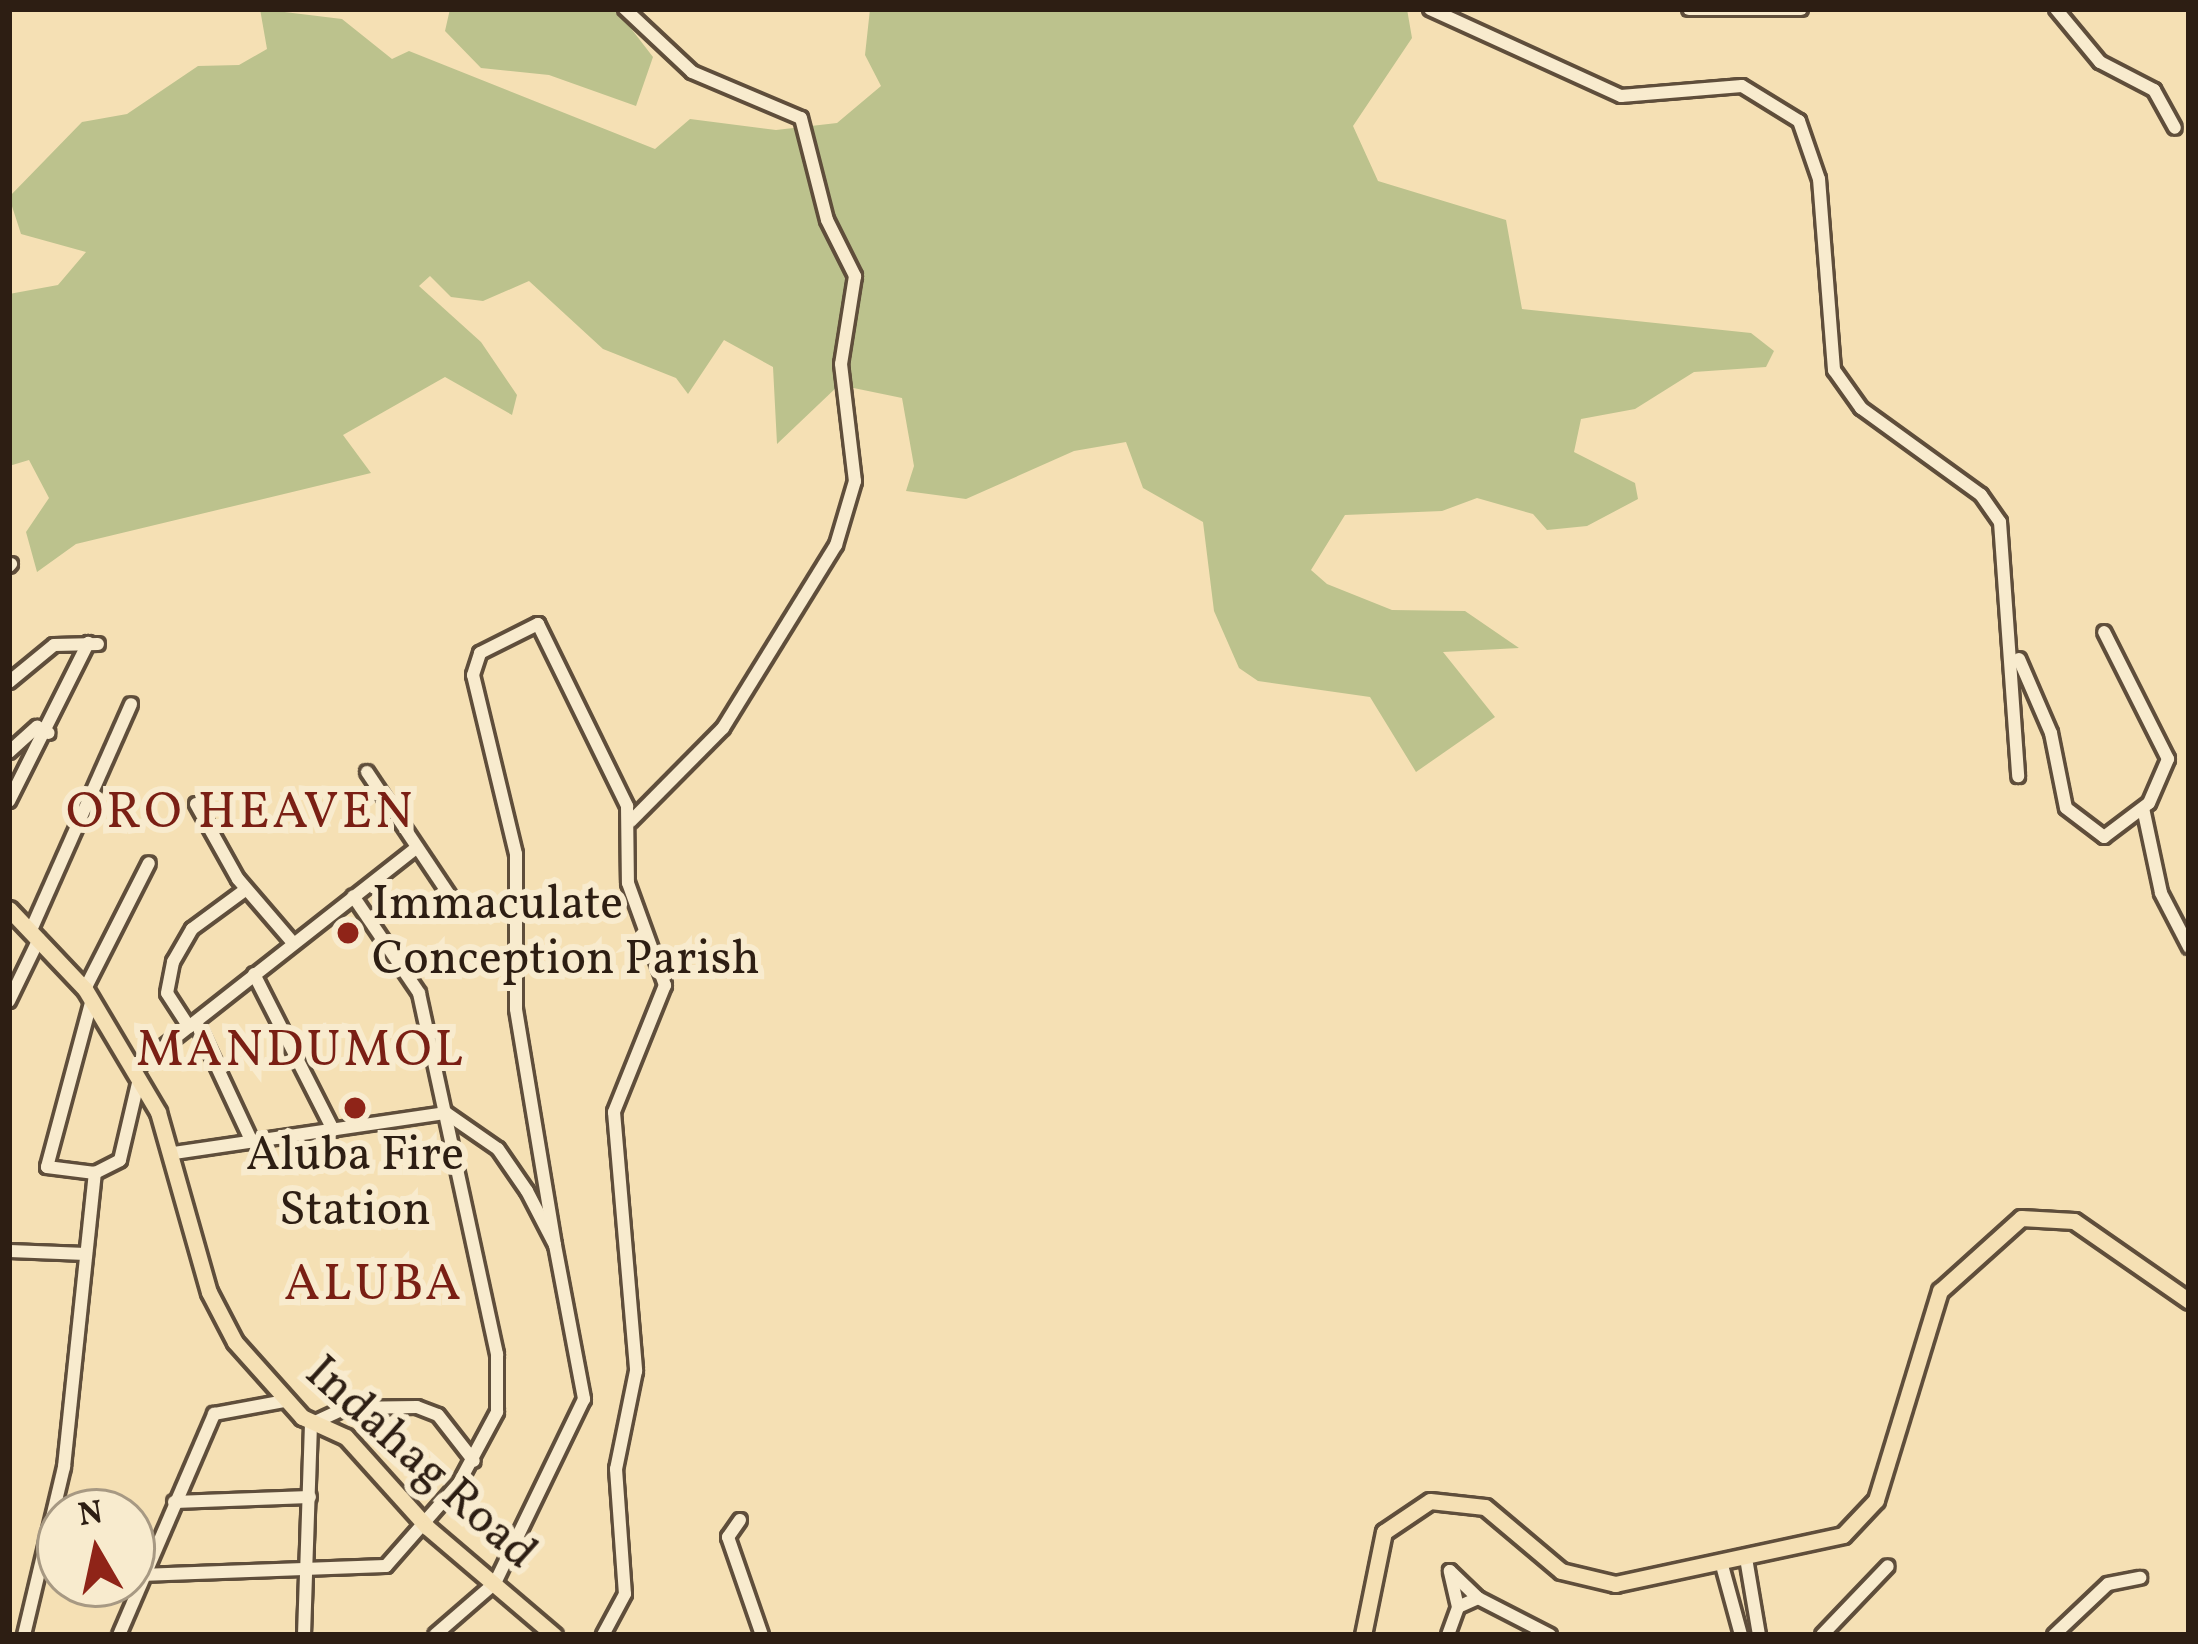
<!DOCTYPE html>
<style>
body{margin:0}
#map{position:relative;width:2198px;height:1644px;overflow:hidden;background:#f5e0b4;font-family:Vollkorn,serif}
div>[style]{position:absolute}
.green>*{inset:0;background:#bcc28d}
.roads{filter:drop-shadow(3px 0 #5f4e3b) drop-shadow(-3px 0 #5f4e3b) drop-shadow(0 3px #5f4e3b) drop-shadow(0 -3px #5f4e3b)}
.minor>*{height:12px;margin:-6px;padding:0 6px;transform-origin:6px;border-radius:6px;background:#f8ebce}
.major>*{height:15px;margin:-7.5px;padding:0 7.5px;transform-origin:7.5px;border-radius:7.5px;background:#f5e0b4}
.dots>*{width:33px;height:33px;translate:-50% -50%;box-sizing:border-box;border:6px solid #f8ebce;border-radius:50%}
span{translate:-50% -50%;white-space:nowrap;text-align:center;line-height:1.15;-webkit-text-stroke:12px #f8ebce;paint-order:stroke}
.poi-label{font-size:48px;color:#2d1e13}
.left{translate:0 -50%;text-align:left}
.street-label{font-size:48px;color:#2d1e13}
.neighbourhood-label{font-size:51px;color:#7a1f14;letter-spacing:3px}
.frame{position:absolute;inset:0;border:12px solid #2d1e13;pointer-events:none}
.north{position:absolute;left:36px;top:1488px;width:120px;height:120px;box-sizing:border-box;background:#f8ebce;border:3px solid #a79983;border-radius:50%;rotate:351deg;font-size:33px;font-weight:700;line-height:48px;text-align:center;color:#2d1e13}
.north::after{content:'';display:block;margin:auto;width:42px;height:54px;background:#8f2418;clip-path:polygon(50% 0,100% 100%,50% 72%,0 100%)}
</style>
<div id="map">
<div class="green">
<i style="clip-path:polygon(260px 9px,342px 19px,392px 59px,409px 51px,655px 149px,690px 119px,776px 130px,837px 123px,881px 86px,865px 55px,870px 9px,1407px 9px,1412px 38px,1353px 126px,1378px 181px,1506px 220px,1522px 309px,1751px 333px,1774px 351px,1766px 367px,1694px 372px,1635px 409px,1581px 419px,1574px 452px,1635px 483px,1638px 499px,1587px 526px,1547px 530px,1533px 514px,1477px 498px,1442px 511px,1345px 515px,1311px 570px,1327px 584px,1392px 610px,1465px 611px,1519px 648px,1443px 652px,1495px 717px,1416px 772px,1370px 697px,1258px 681px,1239px 668px,1214px 611px,1203px 522px,1143px 488px,1126px 442px,1074px 451px,966px 499px,906px 491px,914px 466px,902px 398px,839px 385px,777px 444px,773px 367px,724px 340px,688px 394px,676px 378px,603px 349px,529px 281px,483px 301px,451px 297px,430px 276px,419px 286px,481px 342px,517px 395px,512px 415px,445px 377px,343px 435px,371px 473px,76px 544px,37px 572px,26px 532px,49px 498px,29px 460px,9px 466px,9px 294px,58px 285px,86px 252px,21px 234px,9px 197px,82px 122px,127px 114px,198px 66px,239px 65px,267px 49px)"></i>
<i style="clip-path:polygon(450px 9px,616px 9px,653px 57px,636px 106px,549px 75px,481px 68px,445px 31px)"></i>
</div>
<div class="roads">
<div class="minor">
<i style="left:625px;top:9px;width:92px;rotate:43.2deg"></i>
<i style="left:692px;top:72px;width:118px;rotate:22.9deg"></i>
<i style="left:801px;top:118px;width:105px;rotate:75.7deg"></i>
<i style="left:827px;top:220px;width:63px;rotate:63.4deg"></i>
<i style="left:855px;top:276px;width:89px;rotate:99deg"></i>
<i style="left:841px;top:364px;width:118px;rotate:83.2deg"></i>
<i style="left:855px;top:481px;width:67px;rotate:106.5deg"></i>
<i style="left:836px;top:545px;width:215px;rotate:121.7deg"></i>
<i style="left:723px;top:728px;width:131px;rotate:134.7deg"></i>
<i style="left:1430px;top:9px;width:210px;rotate:24.5deg"></i>
<i style="left:1621px;top:96px;width:121px;rotate:-4.7deg"></i>
<i style="left:1742px;top:86px;width:67px;rotate:31.6deg"></i>
<i style="left:1799px;top:121px;width:61px;rotate:71deg"></i>
<i style="left:1819px;top:179px;width:192px;rotate:85.5deg"></i>
<i style="left:1834px;top:370px;width:47px;rotate:54.6deg"></i>
<i style="left:1861px;top:408px;width:148px;rotate:35.9deg"></i>
<i style="left:1981px;top:495px;width:33px;rotate:55deg"></i>
<i style="left:2000px;top:522px;width:255px;rotate:85.9deg"></i>
<i style="left:1689px;top:9px;width:112px"></i>
<i style="left:2056px;top:9px;width:69px;rotate:50.3deg"></i>
<i style="left:2100px;top:62px;width:61px;rotate:27.4deg"></i>
<i style="left:2154px;top:90px;width:43px;rotate:61.1deg"></i>
<i style="left:9px;top:566px;width:3px;rotate:-45deg"></i>
<i style="left:2019px;top:659px;width:81px;rotate:66.6deg"></i>
<i style="left:2051px;top:733px;width:76px;rotate:78.7deg"></i>
<i style="left:2066px;top:808px;width:48px;rotate:37.3deg"></i>
<i style="left:2104px;top:837px;width:56px;rotate:-37.1deg"></i>
<i style="left:2149px;top:803px;width:48px;rotate:-66.6deg"></i>
<i style="left:2168px;top:759px;width:142px;rotate:-116.7deg"></i>
<i style="left:9px;top:682px;width:58px;rotate:-39.4deg"></i>
<i style="left:54px;top:645px;width:44px;rotate:-1.3deg"></i>
<i style="left:9px;top:752px;width:38px;rotate:-42deg"></i>
<i style="left:37px;top:727px;width:13px;rotate:27deg"></i>
<i style="left:367px;top:772px;width:167px;rotate:56.2deg"></i>
<i style="left:9px;top:801px;width:177px;rotate:-63.4deg"></i>
<i style="left:196px;top:804px;width:86px;rotate:60.8deg"></i>
<i style="left:238px;top:879px;width:84px;rotate:49.3deg"></i>
<i style="left:2143px;top:808px;width:87px;rotate:78deg"></i>
<i style="left:2161px;top:893px;width:61px;rotate:62.6deg"></i>
<i style="left:31px;top:930px;width:247px;rotate:-66.1deg"></i>
<i style="left:254px;top:974px;width:175px;rotate:63.1deg"></i>
<i style="left:85px;top:989px;width:141px;rotate:-63.1deg"></i>
<i style="left:92px;top:999px;width:174px;rotate:105deg"></i>
<i style="left:47px;top:1167px;width:48px;rotate:7.1deg"></i>
<i style="left:95px;top:1173px;width:28px;rotate:-27deg"></i>
<i style="left:120px;top:1160px;width:83px;rotate:-76.8deg"></i>
<i style="left:9px;top:1001px;width:69px;rotate:-64.2deg"></i>
<i style="left:196px;top:1022px;width:132px;rotate:65deg"></i>
<i style="left:189px;top:1027px;width:40px;rotate:-122.9deg"></i>
<i style="left:167px;top:993px;width:32px;rotate:-79deg"></i>
<i style="left:173px;top:962px;width:38px;rotate:-60deg"></i>
<i style="left:192px;top:929px;width:66px;rotate:-36.3deg"></i>
<i style="left:134px;top:1070px;width:360px;rotate:-38.2deg"></i>
<i style="left:174px;top:1153px;width:275px;rotate:-8.4deg"></i>
<i style="left:446px;top:1113px;width:63px;rotate:34.7deg"></i>
<i style="left:498px;top:1149px;width:51px;rotate:55.4deg"></i>
<i style="left:527px;top:1191px;width:61px;rotate:62.6deg"></i>
<i style="left:555px;top:1245px;width:157px;rotate:79.3deg"></i>
<i style="left:584px;top:1399px;width:204px;rotate:115.8deg"></i>
<i style="left:495px;top:1583px;width:79px;rotate:139.1deg"></i>
<i style="left:555px;top:1245px;width:239px;rotate:-99.4deg"></i>
<i style="left:516px;top:1009px;width:155px;rotate:-90deg"></i>
<i style="left:516px;top:854px;width:184px;rotate:-103.5deg"></i>
<i style="left:473px;top:675px;width:23px;rotate:-72deg"></i>
<i style="left:480px;top:653px;width:65px;rotate:-26.6deg"></i>
<i style="left:538px;top:624px;width:203px;rotate:63.9deg"></i>
<i style="left:627px;top:806px;width:77px;rotate:89.3deg"></i>
<i style="left:628px;top:883px;width:109px;rotate:70.1deg"></i>
<i style="left:665px;top:985px;width:137px;rotate:111.9deg"></i>
<i style="left:614px;top:1112px;width:260px;rotate:85.1deg"></i>
<i style="left:636px;top:1371px;width:100px;rotate:101.5deg"></i>
<i style="left:616px;top:1469px;width:125px;rotate:85.9deg"></i>
<i style="left:625px;top:1594px;width:47px;rotate:118.2deg"></i>
<i style="left:9px;top:1251px;width:77px;rotate:2.2deg"></i>
<i style="left:174px;top:1502px;width:136px;rotate:-2.1deg"></i>
<i style="left:740px;top:1520px;width:21px;rotate:125deg"></i>
<i style="left:728px;top:1537px;width:104px;rotate:70.9deg"></i>
<i style="left:1747px;top:1564px;width:72px;rotate:80.4deg"></i>
<i style="left:1723px;top:1569px;width:68px;rotate:74.7deg"></i>
<i style="left:140px;top:1575px;width:246px;rotate:-2.1deg"></i>
<i style="left:386px;top:1566px;width:111px;rotate:-48.7deg"></i>
<i style="left:459px;top:1483px;width:81px;rotate:-61.8deg"></i>
<i style="left:497px;top:1412px;width:58px;rotate:-90deg"></i>
<i style="left:497px;top:1354px;width:369px;rotate:-102.2deg"></i>
<i style="left:419px;top:993px;width:117px;rotate:-124.2deg"></i>
<i style="left:1458px;top:1607px;width:37px;rotate:-103deg"></i>
<i style="left:1450px;top:1571px;width:39px;rotate:44deg"></i>
<i style="left:24px;top:1635px;width:173px;rotate:-76.6deg"></i>
<i style="left:64px;top:1467px;width:296px;rotate:-84deg"></i>
<i style="left:119px;top:1635px;width:241px;rotate:-66.7deg"></i>
<i style="left:214px;top:1414px;width:72px;rotate:-10.4deg"></i>
<i style="left:304px;top:1635px;width:211px;rotate:-88.1deg"></i>
<i style="left:311px;top:1424px;width:38px;rotate:-25deg"></i>
<i style="left:345px;top:1408px;width:72px;rotate:-0.8deg"></i>
<i style="left:417px;top:1407px;width:22px;rotate:21deg"></i>
<i style="left:438px;top:1415px;width:58px;rotate:52deg"></i>
<i style="left:1448px;top:1635px;width:30px;rotate:-70deg"></i>
<i style="left:1458px;top:1607px;width:22px;rotate:-24deg"></i>
<i style="left:1478px;top:1598px;width:81px;rotate:27.2deg"></i>
<i style="left:1822px;top:1635px;width:95px;rotate:-46.3deg"></i>
<i style="left:2054px;top:1635px;width:74px;rotate:-43.4deg"></i>
<i style="left:2108px;top:1584px;width:33px;rotate:-11deg"></i>
</div>
<div class="major">
<i style="left:9px;top:909px;width:110px;rotate:46.5deg"></i>
<i style="left:85px;top:989px;width:143px;rotate:59.3deg"></i>
<i style="left:158px;top:1112px;width:187px;rotate:74.2deg"></i>
<i style="left:209px;top:1292px;width:56px;rotate:62.5deg"></i>
<i style="left:235px;top:1342px;width:101px;rotate:48.2deg"></i>
<i style="left:302px;top:1417px;width:48px;rotate:24.4deg"></i>
<i style="left:346px;top:1437px;width:121px;rotate:48deg"></i>
<i style="left:427px;top:1527px;width:167px;rotate:40.4deg"></i>
<i style="left:1363px;top:1635px;width:105px;rotate:-78.5deg"></i>
<i style="left:1384px;top:1532px;width:55px;rotate:-34deg"></i>
<i style="left:1430px;top:1501px;width:55px;rotate:6.2deg"></i>
<i style="left:1485px;top:1507px;width:99px;rotate:40.1deg"></i>
<i style="left:1561px;top:1571px;width:56px;rotate:13.5deg"></i>
<i style="left:1615px;top:1584px;width:233px;rotate:-12.1deg"></i>
<i style="left:1843px;top:1535px;width:48px;rotate:-46.7deg"></i>
<i style="left:1876px;top:1500px;width:219px;rotate:-73deg"></i>
<i style="left:1940px;top:1291px;width:109px;rotate:-42deg"></i>
<i style="left:2021px;top:1218px;width:53px;rotate:3.2deg"></i>
<i style="left:2074px;top:1221px;width:140px;rotate:34.8deg"></i>
</div>
</div>
<div class="dots">
<i style="left:348px;top:933px;background:#8f2418"></i>
<i style="left:355px;top:1108px;background:#8f2418"></i>
</div>
<div class="poi-label">
<span class="left" style="left:372px;top:933px">Immaculate<br>Conception Parish</span>
<span style="left:355px;top:1184px">Aluba Fire<br>Station</span>
</div>
<div class="street-label">
<span style="left:420px;top:1464px;rotate:42deg">Indahag Road</span>
</div>
<div class="neighbourhood-label">
<span style="left:241px;top:814px">ORO HEAVEN</span>
<span style="left:301px;top:1052px">MANDUMOL</span>
<span style="left:374px;top:1286px">ALUBA</span>
</div>
<div class="frame"></div>
<div class="north">N</div>
</div>
